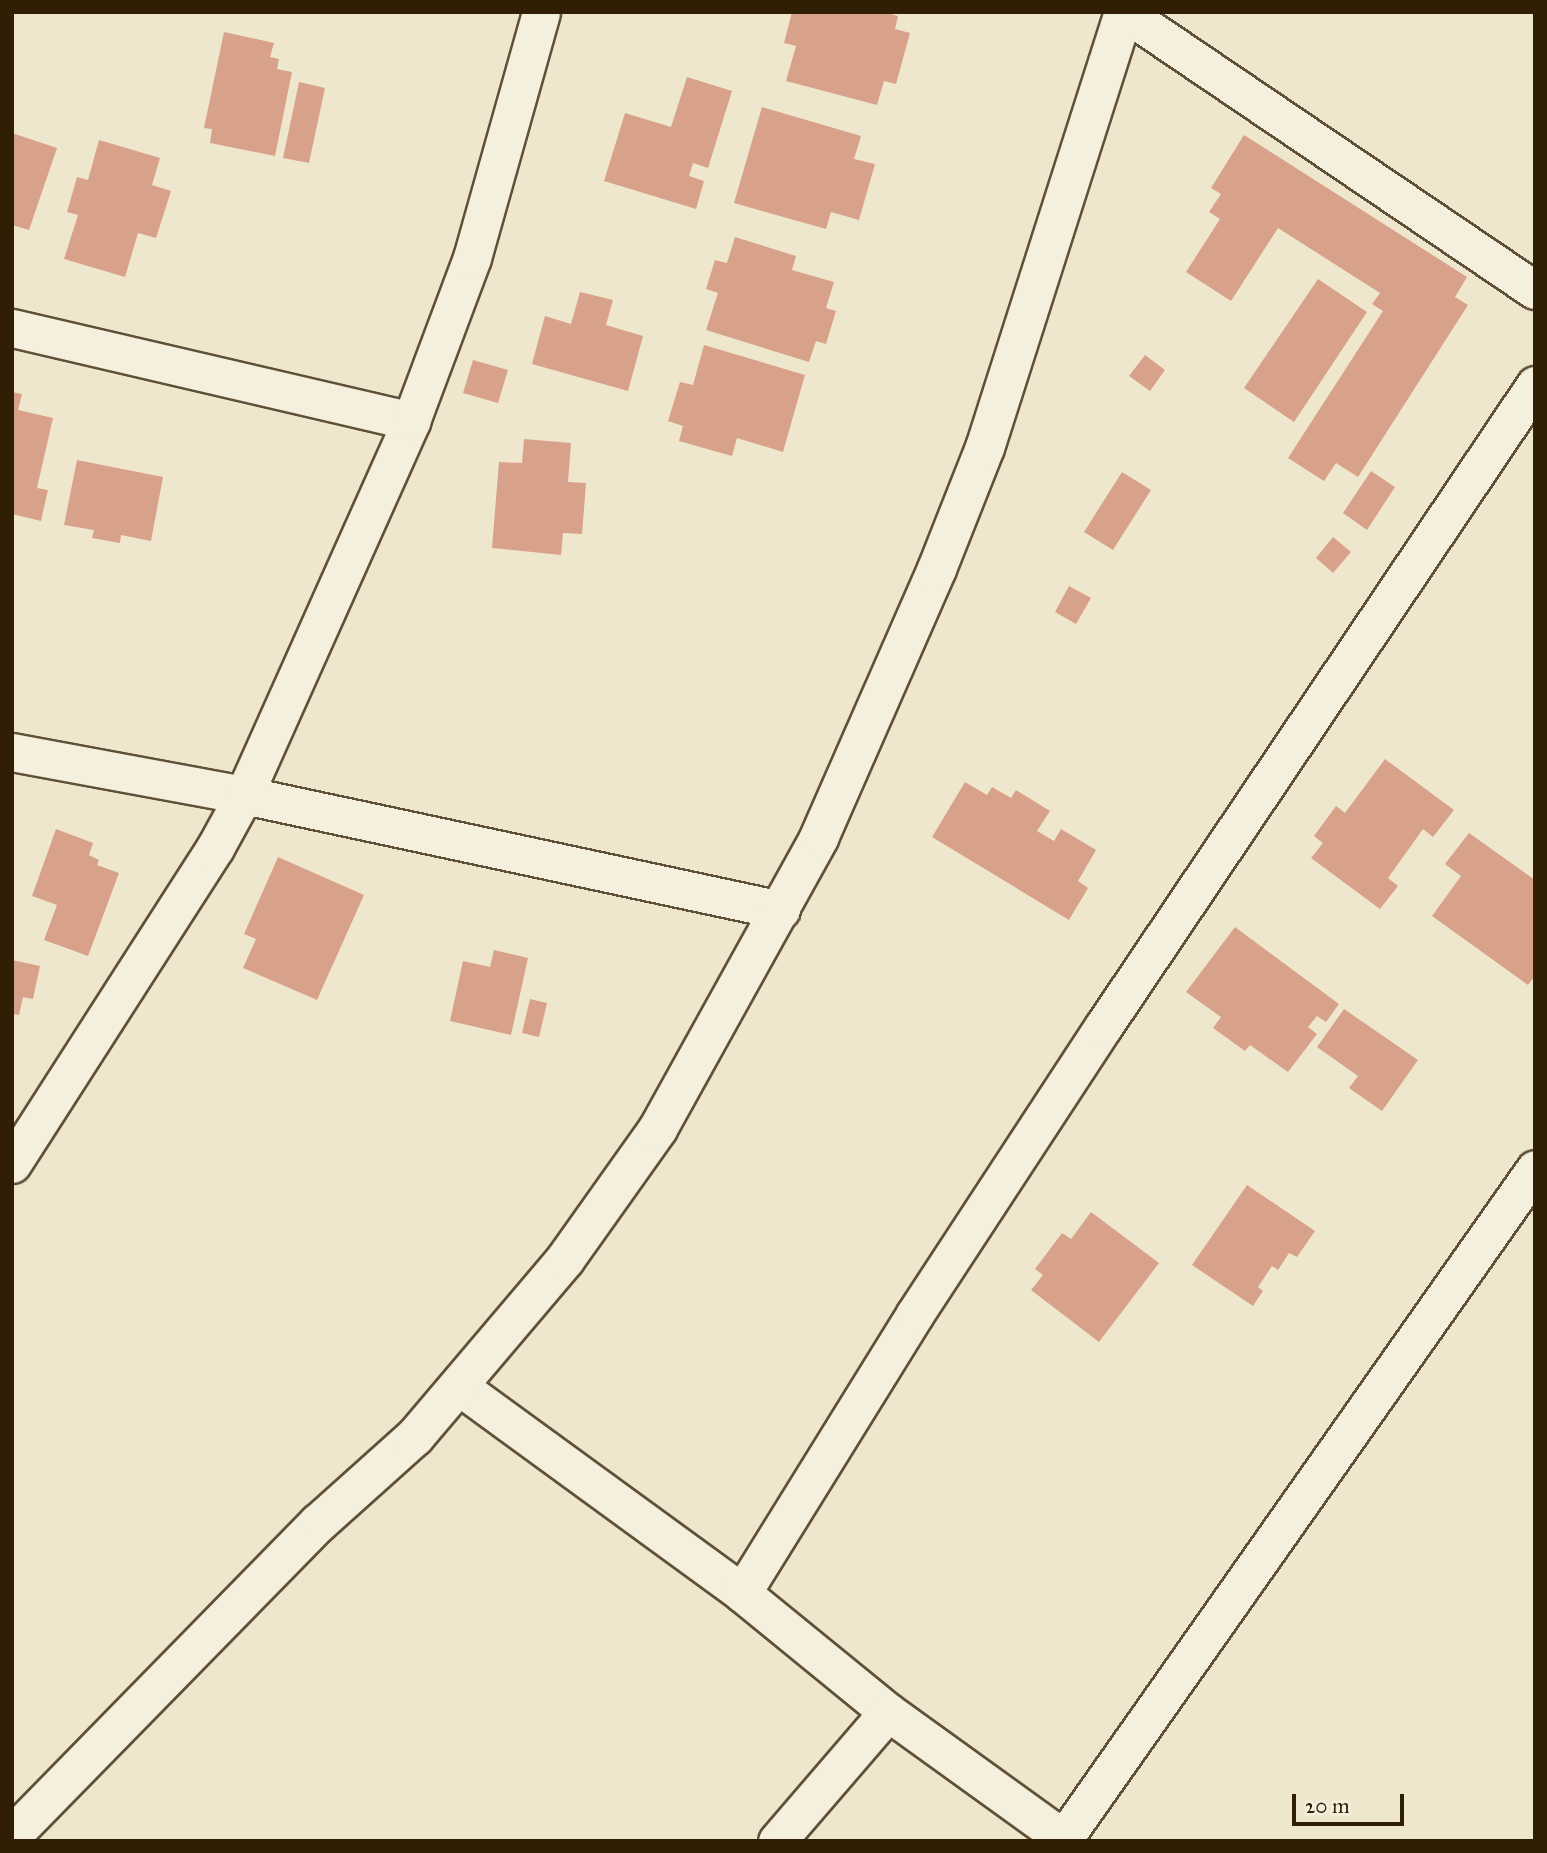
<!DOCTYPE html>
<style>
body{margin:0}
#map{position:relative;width:1547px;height:1853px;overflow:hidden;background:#efe7cd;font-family:"IM FELL Great Primer",serif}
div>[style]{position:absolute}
.building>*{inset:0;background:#d8a28a}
.roads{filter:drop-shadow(2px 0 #605037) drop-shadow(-2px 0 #605037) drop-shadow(0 2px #605037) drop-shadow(0 -2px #605037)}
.street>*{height:37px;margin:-18.5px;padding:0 18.5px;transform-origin:18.5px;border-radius:18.5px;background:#f5efde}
.secondary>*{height:38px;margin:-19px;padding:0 19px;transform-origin:19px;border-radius:19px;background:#f5efde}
span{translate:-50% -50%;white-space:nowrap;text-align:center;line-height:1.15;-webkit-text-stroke:5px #f5efde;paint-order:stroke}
.frame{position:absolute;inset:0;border:14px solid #301e05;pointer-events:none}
.scale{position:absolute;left:1292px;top:1794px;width:112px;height:32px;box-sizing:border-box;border:4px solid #301e05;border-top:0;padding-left:9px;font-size:21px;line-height:24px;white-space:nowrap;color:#301e05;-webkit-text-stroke:5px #f5efde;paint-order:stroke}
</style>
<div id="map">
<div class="building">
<i style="clip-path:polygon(792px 12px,883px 12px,898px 16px,895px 29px,910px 33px,896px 84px,884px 81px,877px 105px,786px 81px,796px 46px,784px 43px)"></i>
<i style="clip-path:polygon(224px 32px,274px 43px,270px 57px,279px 59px,277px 69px,292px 72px,275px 156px,210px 143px,212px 129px,204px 128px)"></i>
<i style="clip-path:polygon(687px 77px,732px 91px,708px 168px,693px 163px,689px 176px,704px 181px,696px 209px,604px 181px,625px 113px,671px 127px)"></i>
<i style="clip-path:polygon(299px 82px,325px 88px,309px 163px,283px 158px)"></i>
<i style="clip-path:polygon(762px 107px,861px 136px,854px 159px,875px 164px,859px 220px,831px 212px,826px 229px,734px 203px)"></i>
<i style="clip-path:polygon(12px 133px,57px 148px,29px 230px,12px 225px)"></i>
<i style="clip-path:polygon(1244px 135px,1467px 277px,1455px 297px,1468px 305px,1358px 477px,1336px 463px,1324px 481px,1288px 458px,1383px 311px,1372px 304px,1380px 293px,1278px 228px,1231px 301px,1186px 272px,1220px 219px,1209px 212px,1221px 194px,1211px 188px)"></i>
<i style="clip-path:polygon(99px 140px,160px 158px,152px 185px,171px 191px,156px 238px,138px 233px,125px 277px,64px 259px,78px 215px,67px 212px,77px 177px,88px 180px)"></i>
<i style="clip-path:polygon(735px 237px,796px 256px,792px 270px,834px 282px,826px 308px,836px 311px,826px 344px,816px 341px,809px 362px,706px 330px,718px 293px,706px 289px,715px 260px,727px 263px)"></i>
<i style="clip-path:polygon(1318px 279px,1367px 312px,1294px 422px,1244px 388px)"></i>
<i style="clip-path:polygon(580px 292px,613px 300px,606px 325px,643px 336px,628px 391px,532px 364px,545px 316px,571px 324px)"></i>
<i style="clip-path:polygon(704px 345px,805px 375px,783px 452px,737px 438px,732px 456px,679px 441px,683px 426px,668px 421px,680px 382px,693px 385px)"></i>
<i style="clip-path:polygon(1145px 355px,1165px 370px,1150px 391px,1129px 376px)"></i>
<i style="clip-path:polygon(473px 360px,508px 370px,498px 403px,463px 393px)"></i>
<i style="clip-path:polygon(12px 392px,22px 394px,18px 410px,53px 418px,37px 488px,48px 490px,41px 521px,12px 514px)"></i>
<i style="clip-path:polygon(524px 439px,571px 443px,568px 482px,586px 483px,582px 534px,563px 533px,561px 555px,492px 548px,499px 462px,522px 463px)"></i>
<i style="clip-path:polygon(77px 460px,163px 477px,151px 541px,121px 535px,120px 543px,92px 538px,94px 530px,64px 525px)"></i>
<i style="clip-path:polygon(1371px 471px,1395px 487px,1367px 530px,1343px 513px)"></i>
<i style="clip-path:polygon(1122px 472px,1151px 490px,1113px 550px,1084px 532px)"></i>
<i style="clip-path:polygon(1333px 537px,1351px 552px,1333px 573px,1316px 558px)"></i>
<i style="clip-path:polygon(1069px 586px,1091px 598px,1076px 624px,1055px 612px)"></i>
<i style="clip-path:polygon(1385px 759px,1454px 810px,1433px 837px,1423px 829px,1388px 878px,1398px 886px,1380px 909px,1311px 858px,1323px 843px,1314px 836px,1336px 806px,1345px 813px)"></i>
<i style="clip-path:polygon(965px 782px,987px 795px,992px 787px,1011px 798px,1016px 790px,1050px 811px,1037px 831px,1054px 841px,1061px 829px,1096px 850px,1078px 881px,1088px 888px,1069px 920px,932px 837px)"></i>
<i style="clip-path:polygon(56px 829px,93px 843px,89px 855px,99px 860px,97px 865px,119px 873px,88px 956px,44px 940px,57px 905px,32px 896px)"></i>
<i style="clip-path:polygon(1469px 833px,1535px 880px,1535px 976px,1528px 985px,1432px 916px,1461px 876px,1445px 864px)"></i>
<i style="clip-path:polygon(278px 857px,364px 895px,317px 1000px,243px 968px,256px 939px,244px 934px)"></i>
<i style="clip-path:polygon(1235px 927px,1339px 1004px,1326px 1022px,1317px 1016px,1308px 1027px,1317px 1034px,1288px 1072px,1250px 1045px,1245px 1051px,1213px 1028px,1221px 1017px,1186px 992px)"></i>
<i style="clip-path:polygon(494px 950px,528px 958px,511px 1035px,450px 1021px,463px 961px,490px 967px)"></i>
<i style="clip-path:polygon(12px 960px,40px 966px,33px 999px,23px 997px,19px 1015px,12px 1014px)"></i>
<i style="clip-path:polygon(530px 999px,547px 1003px,539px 1037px,522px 1033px)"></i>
<i style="clip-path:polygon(1344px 1009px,1418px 1060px,1382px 1111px,1349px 1088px,1358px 1076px,1317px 1047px)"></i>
<i style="clip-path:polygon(1247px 1185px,1315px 1231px,1297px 1257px,1289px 1253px,1278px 1270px,1272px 1266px,1258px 1287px,1263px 1291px,1253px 1306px,1192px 1265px)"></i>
<i style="clip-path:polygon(1091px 1212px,1159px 1263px,1099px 1342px,1031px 1290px,1043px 1275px,1035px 1269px,1062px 1233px,1071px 1239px)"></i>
</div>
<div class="roads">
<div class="street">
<i style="left:1124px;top:12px;width:496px;rotate:34.1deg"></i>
<i style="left:12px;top:328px;width:410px;rotate:13.1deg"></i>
<i style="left:12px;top:752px;width:236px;rotate:10.5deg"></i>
<i style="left:244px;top:795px;width:549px;rotate:12.09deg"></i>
<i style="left:12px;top:1164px;width:376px;rotate:-57.3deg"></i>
<i style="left:215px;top:848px;width:60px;rotate:-61.3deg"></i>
<i style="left:244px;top:795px;width:410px;rotate:-65.9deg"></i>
<i style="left:411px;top:421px;width:174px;rotate:-69.5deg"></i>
<i style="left:472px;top:258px;width:255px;rotate:-74.3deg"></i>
<i style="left:460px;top:1387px;width:349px;rotate:36.1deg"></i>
<i style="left:742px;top:1593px;width:188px;rotate:39.2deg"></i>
<i style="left:888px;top:1712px;width:221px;rotate:35.8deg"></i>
<i style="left:742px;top:1593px;width:328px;rotate:-58.2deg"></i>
<i style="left:915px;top:1314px;width:343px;rotate:-56.8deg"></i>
<i style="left:1103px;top:1027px;width:774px;rotate:-56.06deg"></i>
<i style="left:1064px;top:1838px;width:818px;rotate:-54.85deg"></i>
<i style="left:777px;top:1841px;width:170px;rotate:-49.3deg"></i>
</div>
<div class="secondary">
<i style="left:12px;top:1836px;width:438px;rotate:-45.6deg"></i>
<i style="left:319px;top:1523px;width:129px;rotate:-41.9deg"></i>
<i style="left:415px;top:1437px;width:232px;rotate:-49.7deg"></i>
<i style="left:565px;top:1260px;width:161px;rotate:-54.6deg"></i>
<i style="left:658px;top:1129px;width:333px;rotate:-61deg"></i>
<i style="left:819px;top:838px;width:294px;rotate:-66.3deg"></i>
<i style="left:937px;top:569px;width:130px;rotate:-68.4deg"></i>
<i style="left:985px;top:448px;width:458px;rotate:-72.3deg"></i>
</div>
</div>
<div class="frame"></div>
<div class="scale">20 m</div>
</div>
